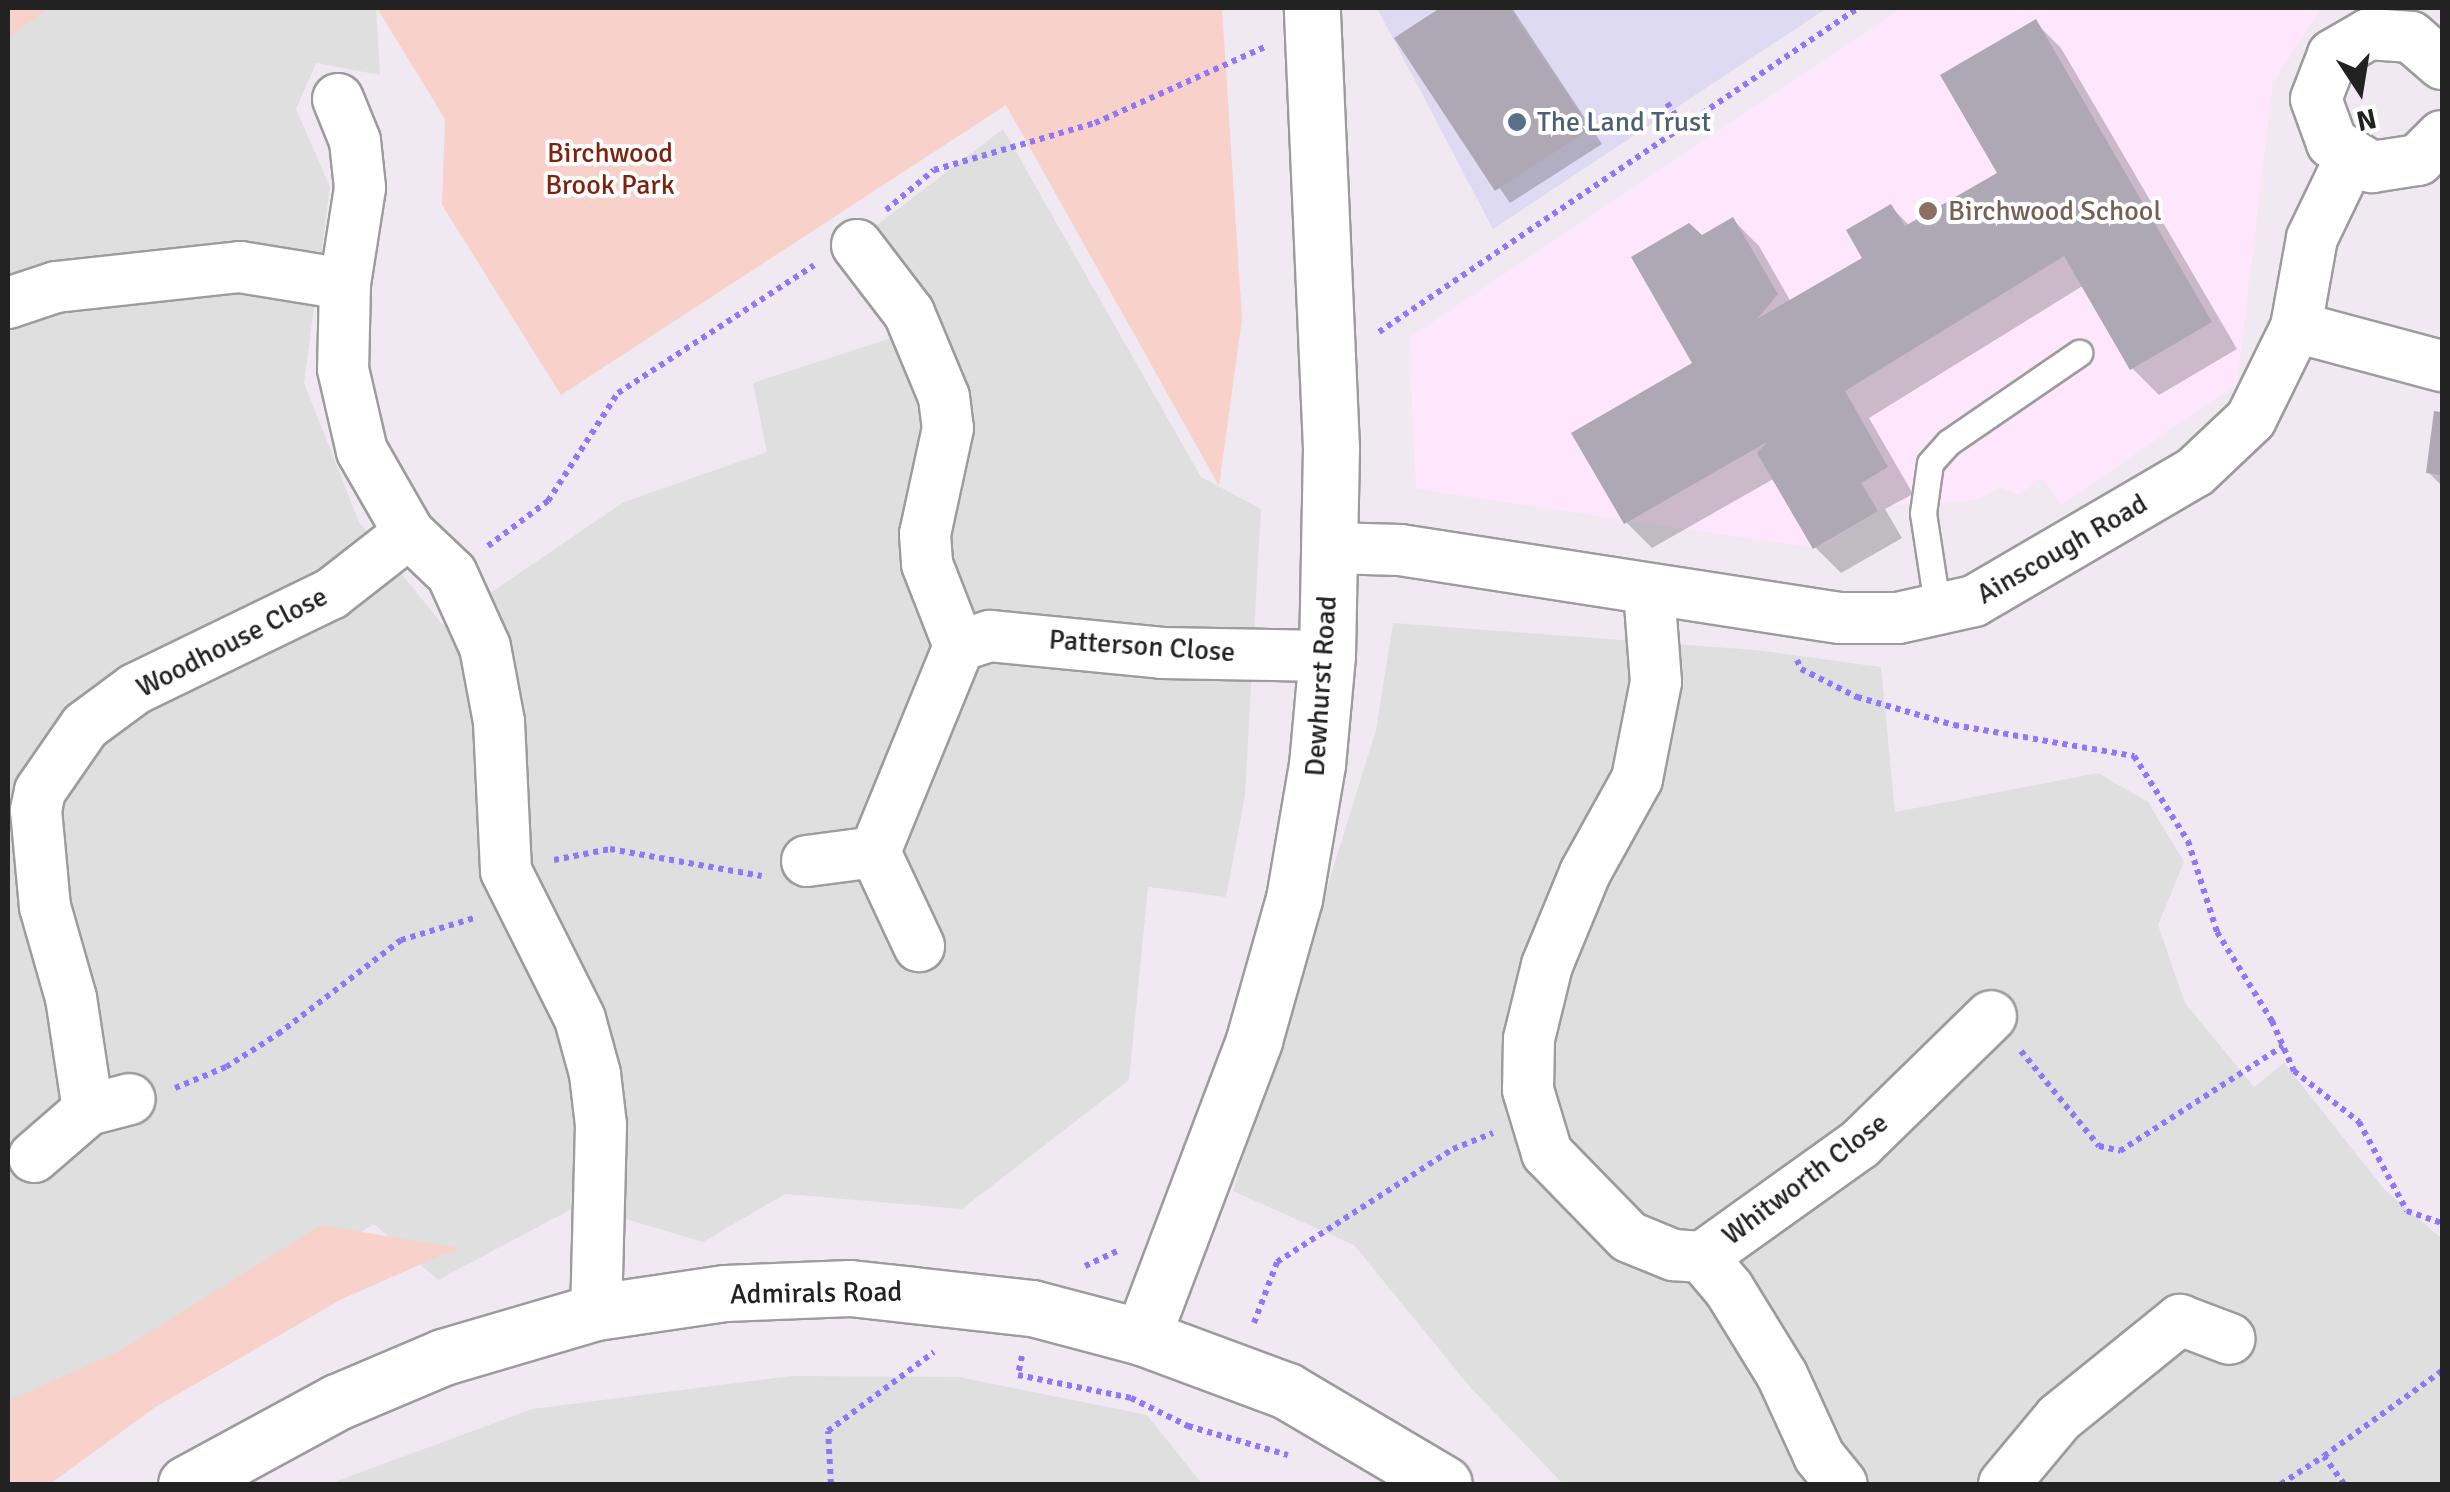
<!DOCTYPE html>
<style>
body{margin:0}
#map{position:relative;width:2450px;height:1492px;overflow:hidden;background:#f0e9f2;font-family:Signika,sans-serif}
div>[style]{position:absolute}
.residential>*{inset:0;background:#dfdfe0}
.commercial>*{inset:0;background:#dddaf1}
.education>*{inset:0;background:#fee6fc}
.park>*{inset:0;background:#f8d1ca}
.shadow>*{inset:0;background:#0003}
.building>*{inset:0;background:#aea8b4}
.path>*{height:6px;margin-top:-3px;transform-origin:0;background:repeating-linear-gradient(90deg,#8f77f5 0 5px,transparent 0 10px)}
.roads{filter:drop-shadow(2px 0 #9c9c9c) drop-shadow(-2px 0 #9c9c9c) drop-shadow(0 2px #9c9c9c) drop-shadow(0 -2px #9c9c9c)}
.service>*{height:25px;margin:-12.5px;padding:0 12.5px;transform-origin:12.5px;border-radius:12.5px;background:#fff}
.minor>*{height:50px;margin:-25px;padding:0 25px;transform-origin:25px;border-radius:25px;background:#fff}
.tertiary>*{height:55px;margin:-27.5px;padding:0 27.5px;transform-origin:27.5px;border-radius:27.5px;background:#fff}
.dots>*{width:28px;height:28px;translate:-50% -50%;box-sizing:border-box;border:5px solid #fff;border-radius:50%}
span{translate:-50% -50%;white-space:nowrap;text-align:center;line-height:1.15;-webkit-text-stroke:8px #fff;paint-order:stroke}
.service-label{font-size:28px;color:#4e5e75}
.left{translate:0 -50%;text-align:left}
.park-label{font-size:28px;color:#7f2310}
.education-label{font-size:28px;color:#785e54}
.street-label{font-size:28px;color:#222}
.frame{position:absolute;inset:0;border:10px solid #222;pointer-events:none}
.north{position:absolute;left:2310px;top:40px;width:100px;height:100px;-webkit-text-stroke:8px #fff;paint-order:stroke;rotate:168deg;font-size:28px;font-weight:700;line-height:40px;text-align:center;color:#222}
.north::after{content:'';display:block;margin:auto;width:35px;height:45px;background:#222;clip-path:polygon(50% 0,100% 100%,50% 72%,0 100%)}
</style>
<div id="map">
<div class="residential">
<i style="clip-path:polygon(31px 8px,376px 8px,380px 75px,316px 63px,296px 109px,330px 187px,304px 383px,359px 522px,443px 625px,624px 502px,767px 452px,753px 383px,928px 326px,873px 228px,1003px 129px,1201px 477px,1261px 509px,1245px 796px,1226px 897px,1148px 887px,1129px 1080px,962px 1209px,785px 1194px,703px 1242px,579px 1205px,438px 1280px,374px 1224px,78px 1411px,8px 1467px,8px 24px)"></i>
<i style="clip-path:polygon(1393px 623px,1755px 650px,1881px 667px,1895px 812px,2098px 773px,2148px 802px,2184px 862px,2158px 925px,2185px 1003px,2254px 1087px,2284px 1063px,2385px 1190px,2442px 1239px,2442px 1484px,1563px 1484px,1470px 1387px,1354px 1245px,1233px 1191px,1376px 730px)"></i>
<i style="clip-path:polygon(791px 1376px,959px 1377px,1147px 1415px,1202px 1484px,329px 1484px,532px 1409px)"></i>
</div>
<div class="commercial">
<i style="clip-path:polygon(1377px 8px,1827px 8px,1493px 229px)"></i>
</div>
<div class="education">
<i style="clip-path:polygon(1901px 8px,2321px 8px,2273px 83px,2237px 384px,2061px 505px,2042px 478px,2018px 495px,2000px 487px,1976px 500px,1885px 506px,1820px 549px,1416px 489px,1409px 338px)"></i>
</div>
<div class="park">
<i style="clip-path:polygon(8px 8px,50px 8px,8px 37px)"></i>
<i style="clip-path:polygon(377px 8px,1222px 8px,1242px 319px,1219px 486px,1006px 105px,561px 395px,442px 205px,445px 119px)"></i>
<i style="clip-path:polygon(321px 1225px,458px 1248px,342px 1299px,154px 1408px,50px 1484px,8px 1484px,8px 1401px,116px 1353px)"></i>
</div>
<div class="shadow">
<i style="clip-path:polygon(1444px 8px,1512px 8px,1602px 144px,1510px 203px,1397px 38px)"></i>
<i style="clip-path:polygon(2035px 22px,2061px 48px,2237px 349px,2159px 395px,2132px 368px,2084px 285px,1869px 418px,1913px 494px,1885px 509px,1902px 538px,1841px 573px,1815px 547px,1775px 478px,1652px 548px,1626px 522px,1696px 364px,1702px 238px,1733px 220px,1759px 246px,1791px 302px,1866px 259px,1891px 207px,1910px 226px,2001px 174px)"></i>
<i style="clip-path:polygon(2436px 414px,2442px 414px,2442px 486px,2428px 472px)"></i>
</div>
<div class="building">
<i style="clip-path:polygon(1440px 8px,1509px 8px,1590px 129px,1495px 191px,1394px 38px)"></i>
<i style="clip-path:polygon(2036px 19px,2212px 322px,2130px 370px,2064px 256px,1845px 391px,1888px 467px,1861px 483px,1878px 511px,1813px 549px,1757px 453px,1767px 442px,1624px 524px,1571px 433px,1692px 363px,1631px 257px,1689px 223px,1702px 235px,1733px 217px,1778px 294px,1757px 319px,1862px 258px,1846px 230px,1891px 204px,1905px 226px,1997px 173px,1940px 75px)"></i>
<i style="clip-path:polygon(2434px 411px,2442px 412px,2442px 475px,2426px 473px)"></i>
</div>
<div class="path">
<i style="left:1667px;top:103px;width:28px;rotate:55deg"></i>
<i style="left:886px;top:210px;width:62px;rotate:-39.8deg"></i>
<i style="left:934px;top:170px;width:168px;rotate:-16.3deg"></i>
<i style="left:1095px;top:123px;width:186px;rotate:-24.1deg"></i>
<i style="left:1379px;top:332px;width:578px;rotate:-34.07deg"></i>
<i style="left:488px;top:546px;width:75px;rotate:-36.9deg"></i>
<i style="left:548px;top:501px;width:129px;rotate:-57.1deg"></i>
<i style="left:618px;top:393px;width:234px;rotate:-33.1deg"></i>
<i style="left:1797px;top:660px;width:10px;rotate:66deg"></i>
<i style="left:1801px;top:669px;width:63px;rotate:26.6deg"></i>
<i style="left:1857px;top:697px;width:101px;rotate:16.1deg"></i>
<i style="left:1954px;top:725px;width:183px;rotate:9.8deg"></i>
<i style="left:2134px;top:756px;width:101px;rotate:57.6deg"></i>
<i style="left:2188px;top:841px;width:96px;rotate:72.3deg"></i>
<i style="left:2217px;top:932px;width:105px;rotate:58.3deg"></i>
<i style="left:2272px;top:1021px;width:55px;rotate:66.3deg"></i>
<i style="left:2294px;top:1071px;width:83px;rotate:38.1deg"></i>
<i style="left:2359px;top:1122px;width:101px;rotate:61.7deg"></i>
<i style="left:2407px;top:1211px;width:37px;rotate:19deg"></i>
<i style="left:554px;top:860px;width:57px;rotate:-11.1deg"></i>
<i style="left:610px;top:849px;width:154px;rotate:10.1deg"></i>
<i style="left:2021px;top:1051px;width:123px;rotate:50.6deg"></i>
<i style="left:2099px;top:1146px;width:22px;rotate:13deg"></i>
<i style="left:2120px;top:1151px;width:194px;rotate:-32.8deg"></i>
<i style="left:175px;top:1088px;width:55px;rotate:-22.4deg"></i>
<i style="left:226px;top:1067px;width:62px;rotate:-32.4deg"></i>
<i style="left:278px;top:1034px;width:155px;rotate:-37.4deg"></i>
<i style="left:401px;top:940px;width:76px;rotate:-16.8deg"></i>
<i style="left:1085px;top:1266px;width:38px;rotate:-25deg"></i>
<i style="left:1254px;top:1323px;width:65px;rotate:-69.3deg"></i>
<i style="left:1277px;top:1262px;width:209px;rotate:-32.7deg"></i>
<i style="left:1453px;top:1149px;width:43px;rotate:-21.8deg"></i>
<i style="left:1022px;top:1356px;width:19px;rotate:102deg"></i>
<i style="left:1018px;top:1375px;width:115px;rotate:11.5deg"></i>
<i style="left:1131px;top:1398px;width:64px;rotate:26.2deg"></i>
<i style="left:1188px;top:1426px;width:104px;rotate:16.2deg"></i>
<i style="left:831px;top:1484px;width:53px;rotate:-93.2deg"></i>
<i style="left:828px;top:1431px;width:132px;rotate:-36.7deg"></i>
<i style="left:2281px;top:1484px;width:51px;rotate:-33.1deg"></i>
<i style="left:2344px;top:1484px;width:34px;rotate:-126deg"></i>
<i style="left:2324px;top:1456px;width:145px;rotate:-35.8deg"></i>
</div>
<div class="roads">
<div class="service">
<i style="left:1938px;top:611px;width:99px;rotate:-98.7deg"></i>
<i style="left:1923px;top:513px;width:50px;rotate:-82deg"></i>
<i style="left:1930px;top:463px;width:28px;rotate:-48deg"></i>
<i style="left:1949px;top:442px;width:158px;rotate:-34.4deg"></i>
</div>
<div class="minor">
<i style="left:2442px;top:64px;width:41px;rotate:-138.9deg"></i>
<i style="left:2411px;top:37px;width:42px;rotate:-175.9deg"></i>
<i style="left:2369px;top:34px;width:42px;rotate:149.7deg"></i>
<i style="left:2333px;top:55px;width:47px;rotate:111.1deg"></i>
<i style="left:2316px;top:99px;width:47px;rotate:70deg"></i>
<i style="left:2332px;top:143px;width:47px;rotate:31deg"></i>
<i style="left:2372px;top:167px;width:47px;rotate:-8.7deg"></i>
<i style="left:2418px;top:160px;width:34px;rotate:-45deg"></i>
<i style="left:338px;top:99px;width:45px;rotate:68deg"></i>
<i style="left:355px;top:141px;width:47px;rotate:83.9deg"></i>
<i style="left:360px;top:188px;width:97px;rotate:98.9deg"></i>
<i style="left:345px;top:284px;width:85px;rotate:91.3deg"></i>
<i style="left:343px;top:369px;width:84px;rotate:77deg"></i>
<i style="left:362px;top:451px;width:95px;rotate:60.2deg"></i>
<i style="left:409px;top:533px;width:59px;rotate:43.6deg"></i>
<i style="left:452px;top:574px;width:80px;rotate:65.7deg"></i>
<i style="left:485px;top:647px;width:76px;rotate:79.4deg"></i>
<i style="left:499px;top:722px;width:149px;rotate:87.3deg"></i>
<i style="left:506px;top:871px;width:165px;rotate:63.4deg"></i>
<i style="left:580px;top:1019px;width:57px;rotate:74.7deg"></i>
<i style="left:595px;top:1074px;width:51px;rotate:83.3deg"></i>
<i style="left:601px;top:1125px;width:187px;rotate:91.5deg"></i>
<i style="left:857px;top:245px;width:86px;rotate:52.6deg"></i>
<i style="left:909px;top:313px;width:91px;rotate:67.4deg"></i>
<i style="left:944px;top:397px;width:31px;rotate:83deg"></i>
<i style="left:948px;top:428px;width:108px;rotate:102.2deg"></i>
<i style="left:925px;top:534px;width:30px;rotate:86deg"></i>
<i style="left:927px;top:564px;width:88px;rotate:68.7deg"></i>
<i style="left:959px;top:646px;width:222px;rotate:112.2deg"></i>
<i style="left:8px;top:303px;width:51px;rotate:-18.4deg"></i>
<i style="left:56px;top:287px;width:185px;rotate:-6.2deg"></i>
<i style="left:240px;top:267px;width:106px;rotate:9.2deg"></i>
<i style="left:2296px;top:327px;width:151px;rotate:15deg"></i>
<i style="left:1330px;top:548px;width:70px;rotate:1.6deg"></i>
<i style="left:1400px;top:550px;width:445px;rotate:8.8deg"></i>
<i style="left:1840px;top:618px;width:58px"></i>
<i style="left:1898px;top:618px;width:78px;rotate:-12.6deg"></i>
<i style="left:1974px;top:601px;width:256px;rotate:-30.3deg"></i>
<i style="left:2195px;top:472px;width:77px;rotate:-43.4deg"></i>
<i style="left:2251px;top:419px;width:102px;rotate:-63.9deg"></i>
<i style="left:2296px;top:327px;width:90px;rotate:-79.8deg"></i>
<i style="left:2312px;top:238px;width:88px;rotate:-64.3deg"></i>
<i style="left:1649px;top:591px;width:91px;rotate:85.6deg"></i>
<i style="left:1656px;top:682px;width:99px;rotate:101.1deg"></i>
<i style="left:1637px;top:779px;width:107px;rotate:119deg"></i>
<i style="left:1585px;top:873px;width:100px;rotate:112.4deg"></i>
<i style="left:1547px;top:965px;width:76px;rotate:103.7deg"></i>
<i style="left:1529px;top:1039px;width:51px;rotate:91.1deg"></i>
<i style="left:1528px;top:1090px;width:66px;rotate:73.2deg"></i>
<i style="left:1547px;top:1153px;width:117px;rotate:45.7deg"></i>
<i style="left:1629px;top:1237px;width:48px;rotate:22.2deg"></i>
<i style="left:1673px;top:1255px;width:29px;rotate:4deg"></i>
<i style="left:1702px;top:1257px;width:42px;rotate:49.8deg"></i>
<i style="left:1729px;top:1289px;width:101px;rotate:58.4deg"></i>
<i style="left:1782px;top:1375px;width:89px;rotate:65.4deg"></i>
<i style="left:1819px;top:1456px;width:36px;rotate:51deg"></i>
<i style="left:959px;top:646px;width:33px;rotate:-18deg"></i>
<i style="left:990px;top:636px;width:173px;rotate:5.6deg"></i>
<i style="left:1162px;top:653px;width:165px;rotate:1deg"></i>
<i style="left:807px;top:861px;width:69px;rotate:-7.5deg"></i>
<i style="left:875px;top:852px;width:104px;rotate:64.9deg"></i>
<i style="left:88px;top:1110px;width:113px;rotate:-98.6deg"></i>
<i style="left:71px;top:998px;width:95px;rotate:-105.9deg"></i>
<i style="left:45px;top:907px;width:97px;rotate:-95.3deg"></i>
<i style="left:36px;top:810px;width:19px;rotate:-78deg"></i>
<i style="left:40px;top:791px;width:79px;rotate:-55.3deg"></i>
<i style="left:85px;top:726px;width:62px;rotate:-36.5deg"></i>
<i style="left:135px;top:689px;width:218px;rotate:-25.9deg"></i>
<i style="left:331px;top:594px;width:99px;rotate:-38deg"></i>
<i style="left:34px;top:1157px;width:72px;rotate:-41deg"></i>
<i style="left:88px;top:1110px;width:43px;rotate:-14.7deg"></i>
<i style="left:1702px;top:1257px;width:194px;rotate:-35.6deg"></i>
<i style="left:1860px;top:1144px;width:183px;rotate:-44.3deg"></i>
<i style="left:2004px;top:1484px;width:86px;rotate:-50.2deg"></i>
<i style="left:2059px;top:1418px;width:156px;rotate:-39deg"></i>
<i style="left:2180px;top:1320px;width:53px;rotate:20.8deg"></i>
</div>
<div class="tertiary">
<i style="left:1142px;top:1337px;width:317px;rotate:-69.3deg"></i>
<i style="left:1254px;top:1040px;width:147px;rotate:-74.2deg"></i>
<i style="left:1294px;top:899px;width:136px;rotate:-80.3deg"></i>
<i style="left:1317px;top:765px;width:109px;rotate:-84.8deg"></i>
<i style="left:1327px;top:656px;width:208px;rotate:-88.9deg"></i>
<i style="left:1331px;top:448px;width:440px;rotate:-92.5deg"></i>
<i style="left:186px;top:1484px;width:172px;rotate:-28.5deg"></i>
<i style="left:337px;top:1402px;width:115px;rotate:-23deg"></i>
<i style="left:443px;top:1357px;width:159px;rotate:-16.4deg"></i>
<i style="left:596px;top:1312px;width:130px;rotate:-8.4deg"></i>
<i style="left:725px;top:1293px;width:125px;rotate:-2.3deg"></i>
<i style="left:850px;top:1288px;width:183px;rotate:6.3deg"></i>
<i style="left:1032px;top:1308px;width:114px;rotate:14.8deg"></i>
<i style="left:1142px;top:1337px;width:155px;rotate:20.4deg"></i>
<i style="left:1287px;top:1391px;width:182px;rotate:30.6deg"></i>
</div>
</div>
<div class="dots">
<i style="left:1517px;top:122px;background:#5c6f8a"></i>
<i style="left:1928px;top:211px;background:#8d6e63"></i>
</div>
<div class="service-label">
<span class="left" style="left:1537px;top:122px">The Land Trust</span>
</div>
<div class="park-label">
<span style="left:610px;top:169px">Birchwood<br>Brook Park</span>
</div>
<div class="education-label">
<span class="left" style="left:1948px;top:211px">Birchwood School</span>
</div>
<div class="street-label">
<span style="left:2062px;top:549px;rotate:-30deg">Ainscough Road</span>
<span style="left:232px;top:642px;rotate:-27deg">Woodhouse Close</span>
<span style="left:1142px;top:646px;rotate:4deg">Patterson Close</span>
<span style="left:1321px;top:686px;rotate:-86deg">Dewhurst Road</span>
<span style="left:1805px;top:1179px;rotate:-37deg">Whitworth Close</span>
<span style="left:816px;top:1293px;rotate:-1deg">Admirals Road</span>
</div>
<div class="frame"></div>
<div class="north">N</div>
</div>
